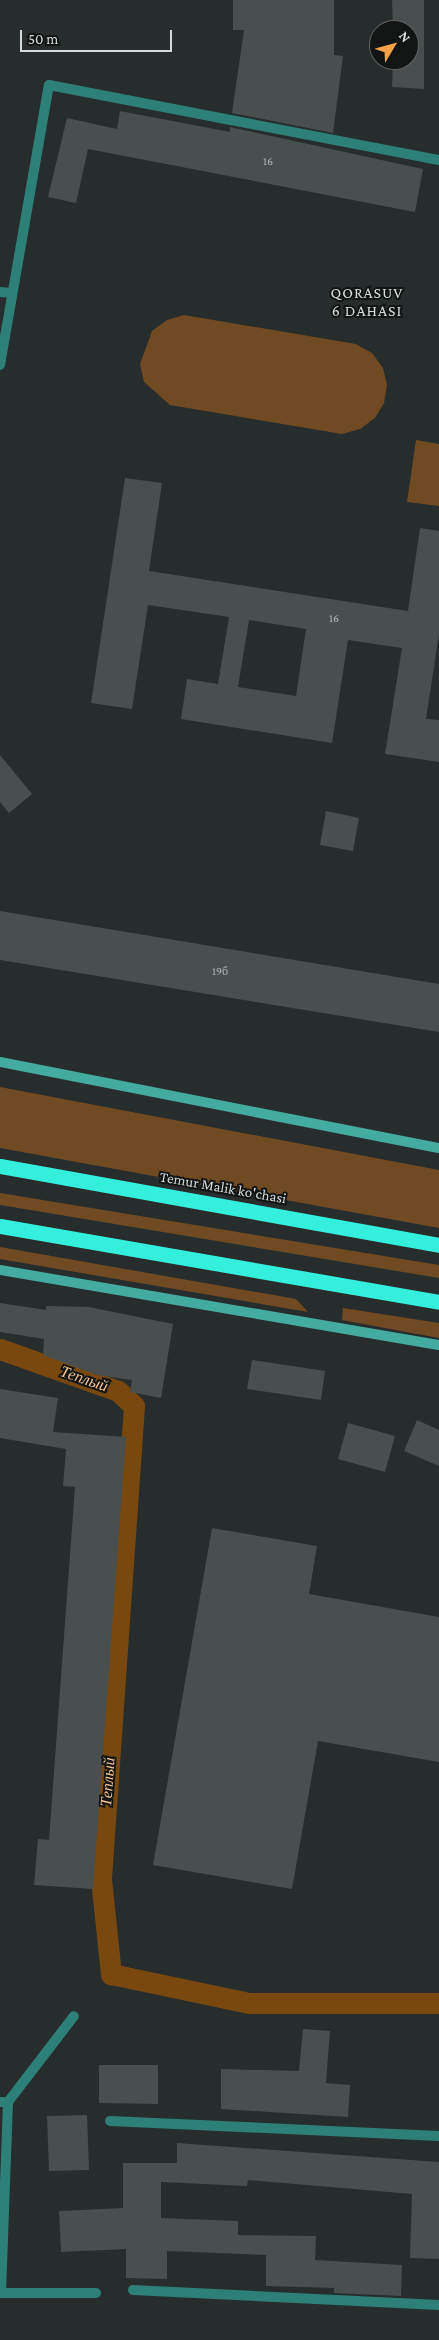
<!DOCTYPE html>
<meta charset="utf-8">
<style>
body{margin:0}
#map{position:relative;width:439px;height:2340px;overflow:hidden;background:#272d2c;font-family:"Crimson Pro",serif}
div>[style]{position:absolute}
.green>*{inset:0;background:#704a23}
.canal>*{height:21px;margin:-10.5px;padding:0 10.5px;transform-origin:10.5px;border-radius:10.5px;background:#79480f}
.building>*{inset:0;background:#484f4e}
.street>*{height:10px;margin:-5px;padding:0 5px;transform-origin:5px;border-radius:5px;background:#2d8077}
.secondary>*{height:10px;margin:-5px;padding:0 5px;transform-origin:5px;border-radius:5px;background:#43aba0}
.highway>*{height:15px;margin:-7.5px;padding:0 7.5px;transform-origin:7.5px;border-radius:7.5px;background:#35efdd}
span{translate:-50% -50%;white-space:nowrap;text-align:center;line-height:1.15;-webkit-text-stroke:4px #121514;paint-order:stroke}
.number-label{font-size:12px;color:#b2b6b6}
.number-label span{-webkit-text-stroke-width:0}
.street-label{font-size:15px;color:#d5d9d8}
.neighbourhood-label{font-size:16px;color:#d5d9d8;letter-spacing:1px}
.water-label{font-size:16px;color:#fac593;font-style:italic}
.north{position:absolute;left:369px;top:20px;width:50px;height:50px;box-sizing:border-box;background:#121514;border:1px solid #606362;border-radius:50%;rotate:53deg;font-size:14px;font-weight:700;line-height:20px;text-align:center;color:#d5d9d8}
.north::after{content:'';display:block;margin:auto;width:18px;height:22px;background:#f6a248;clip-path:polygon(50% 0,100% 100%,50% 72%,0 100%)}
.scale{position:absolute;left:20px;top:30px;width:152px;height:22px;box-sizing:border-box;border:2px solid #d5d9d8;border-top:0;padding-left:6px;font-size:15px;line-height:18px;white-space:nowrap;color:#d5d9d8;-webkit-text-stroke:4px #121514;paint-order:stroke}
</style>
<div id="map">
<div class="green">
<i style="clip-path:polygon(184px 315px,356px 344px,372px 353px,383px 368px,387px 385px,384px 403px,375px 418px,360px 429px,342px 434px,170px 405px,144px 382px,140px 364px,152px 331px,167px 320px)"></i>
<i style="clip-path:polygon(416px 440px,439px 444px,439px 506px,407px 502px)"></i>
<i style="clip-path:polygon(0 1087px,439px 1170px,439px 1228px,0 1148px)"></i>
<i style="clip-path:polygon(0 1193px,439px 1265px,439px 1278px,0 1205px)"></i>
<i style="clip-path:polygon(0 1247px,296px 1299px,308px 1312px,0 1259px)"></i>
<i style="clip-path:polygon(343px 1308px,439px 1323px,439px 1338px,342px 1320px)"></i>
</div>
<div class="canal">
<i style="left:0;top:1349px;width:125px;rotate:19.6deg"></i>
<i style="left:118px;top:1391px;width:22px;rotate:43deg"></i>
<i style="left:134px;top:1406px;width:474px;rotate:94deg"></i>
<i style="left:101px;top:1879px;width:96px;rotate:84deg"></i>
<i style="left:111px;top:1974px;width:141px;rotate:11.9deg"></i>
<i style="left:249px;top:2003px;width:190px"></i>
</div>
<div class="building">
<i style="clip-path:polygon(233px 0,334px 0,334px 55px,343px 56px,333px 133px,232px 113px,244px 30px,233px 30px)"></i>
<i style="clip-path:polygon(392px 0,424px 0,424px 89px,392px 87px,393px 60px,409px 60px,409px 30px,393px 30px)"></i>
<i style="clip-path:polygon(120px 111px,230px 132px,230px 127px,423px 169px,415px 212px,88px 149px,76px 203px,48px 197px,67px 118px,117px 129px)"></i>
<i style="clip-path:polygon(evenodd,125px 478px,162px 483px,149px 571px,408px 611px,420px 528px,439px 531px,439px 634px,426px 719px,439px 720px,439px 762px,385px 754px,402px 648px,348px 640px,332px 743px,181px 719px,187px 679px,218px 684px,229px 617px,148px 605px,132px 709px,91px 703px,125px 478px,249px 620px,306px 629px,296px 696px,238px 687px,249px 620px)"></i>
<i style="clip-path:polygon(0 755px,32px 794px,9px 813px,0 802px)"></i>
<i style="clip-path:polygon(326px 811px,359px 818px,353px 851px,320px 845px)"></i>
<i style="clip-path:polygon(0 911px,439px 984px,439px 1032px,0 960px)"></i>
<i style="clip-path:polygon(0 1303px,46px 1310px,46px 1306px,89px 1307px,173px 1324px,161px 1398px,130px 1392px,132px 1380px,97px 1375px,43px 1355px,44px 1339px,0 1332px)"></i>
<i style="clip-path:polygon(252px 1360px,325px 1371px,321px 1400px,247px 1389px)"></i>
<i style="clip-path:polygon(0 1389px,58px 1398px,53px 1432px,126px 1437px,93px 1889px,34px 1885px,38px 1839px,49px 1840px,75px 1487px,63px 1486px,66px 1449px,0 1438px)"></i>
<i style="clip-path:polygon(417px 1420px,439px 1430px,439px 1466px,404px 1451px)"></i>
<i style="clip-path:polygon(348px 1423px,395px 1436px,385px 1472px,338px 1459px)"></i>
<i style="clip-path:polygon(212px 1528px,317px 1546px,309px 1594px,439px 1617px,439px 1762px,318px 1741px,292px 1889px,153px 1865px)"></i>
<i style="clip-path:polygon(303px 2029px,330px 2031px,326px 2083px,350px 2085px,348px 2117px,221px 2109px,221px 2069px,299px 2071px)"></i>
<i style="clip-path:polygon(99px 2065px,158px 2065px,158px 2104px,99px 2103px)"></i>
<i style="clip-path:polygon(87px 2115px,89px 2170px,49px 2171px,47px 2116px)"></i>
<i style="clip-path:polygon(177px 2143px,439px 2162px,439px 2259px,410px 2258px,412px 2194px,248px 2180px,247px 2186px,161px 2182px,161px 2218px,238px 2221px,238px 2235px,316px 2236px,315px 2260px,402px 2265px,401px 2296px,334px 2293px,334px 2288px,266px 2286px,266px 2255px,167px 2251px,167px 2279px,126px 2278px,126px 2249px,61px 2252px,59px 2211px,123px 2208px,123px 2163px,177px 2163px)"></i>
</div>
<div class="street">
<i style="left:0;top:292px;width:12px;rotate:5deg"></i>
<i style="left:0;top:365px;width:284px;rotate:-80.1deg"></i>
<i style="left:49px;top:85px;width:397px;rotate:10.9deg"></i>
<i style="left:0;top:2102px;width:8px"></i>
<i style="left:8px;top:2102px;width:191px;rotate:92.1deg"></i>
<i style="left:1px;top:2293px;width:95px"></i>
<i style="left:8px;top:2102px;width:108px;rotate:-52.5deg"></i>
<i style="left:110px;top:2121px;width:329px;rotate:2.6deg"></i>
<i style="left:133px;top:2290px;width:306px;rotate:2.8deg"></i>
</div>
<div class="secondary">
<i style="left:0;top:1062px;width:447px;rotate:11.1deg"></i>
<i style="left:0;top:1270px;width:445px;rotate:9.7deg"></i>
</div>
<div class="highway">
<i style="left:0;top:1166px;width:446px;rotate:10.2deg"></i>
<i style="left:0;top:1226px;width:446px;rotate:9.8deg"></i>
</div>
<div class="number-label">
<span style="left:268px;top:162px">16</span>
<span style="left:334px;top:619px">16</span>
<span style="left:220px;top:972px">19б</span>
</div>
<div class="street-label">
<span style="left:223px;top:1188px;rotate:10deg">Temur Malik ko'chasi</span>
</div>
<div class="neighbourhood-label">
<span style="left:367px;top:302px">QORASUV<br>6 DAHASI</span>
</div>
<div class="water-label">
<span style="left:84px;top:1379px;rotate:19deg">Теплый</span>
<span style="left:108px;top:1782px;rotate:-86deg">Теплый</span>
</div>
<div class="north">N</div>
<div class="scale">50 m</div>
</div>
